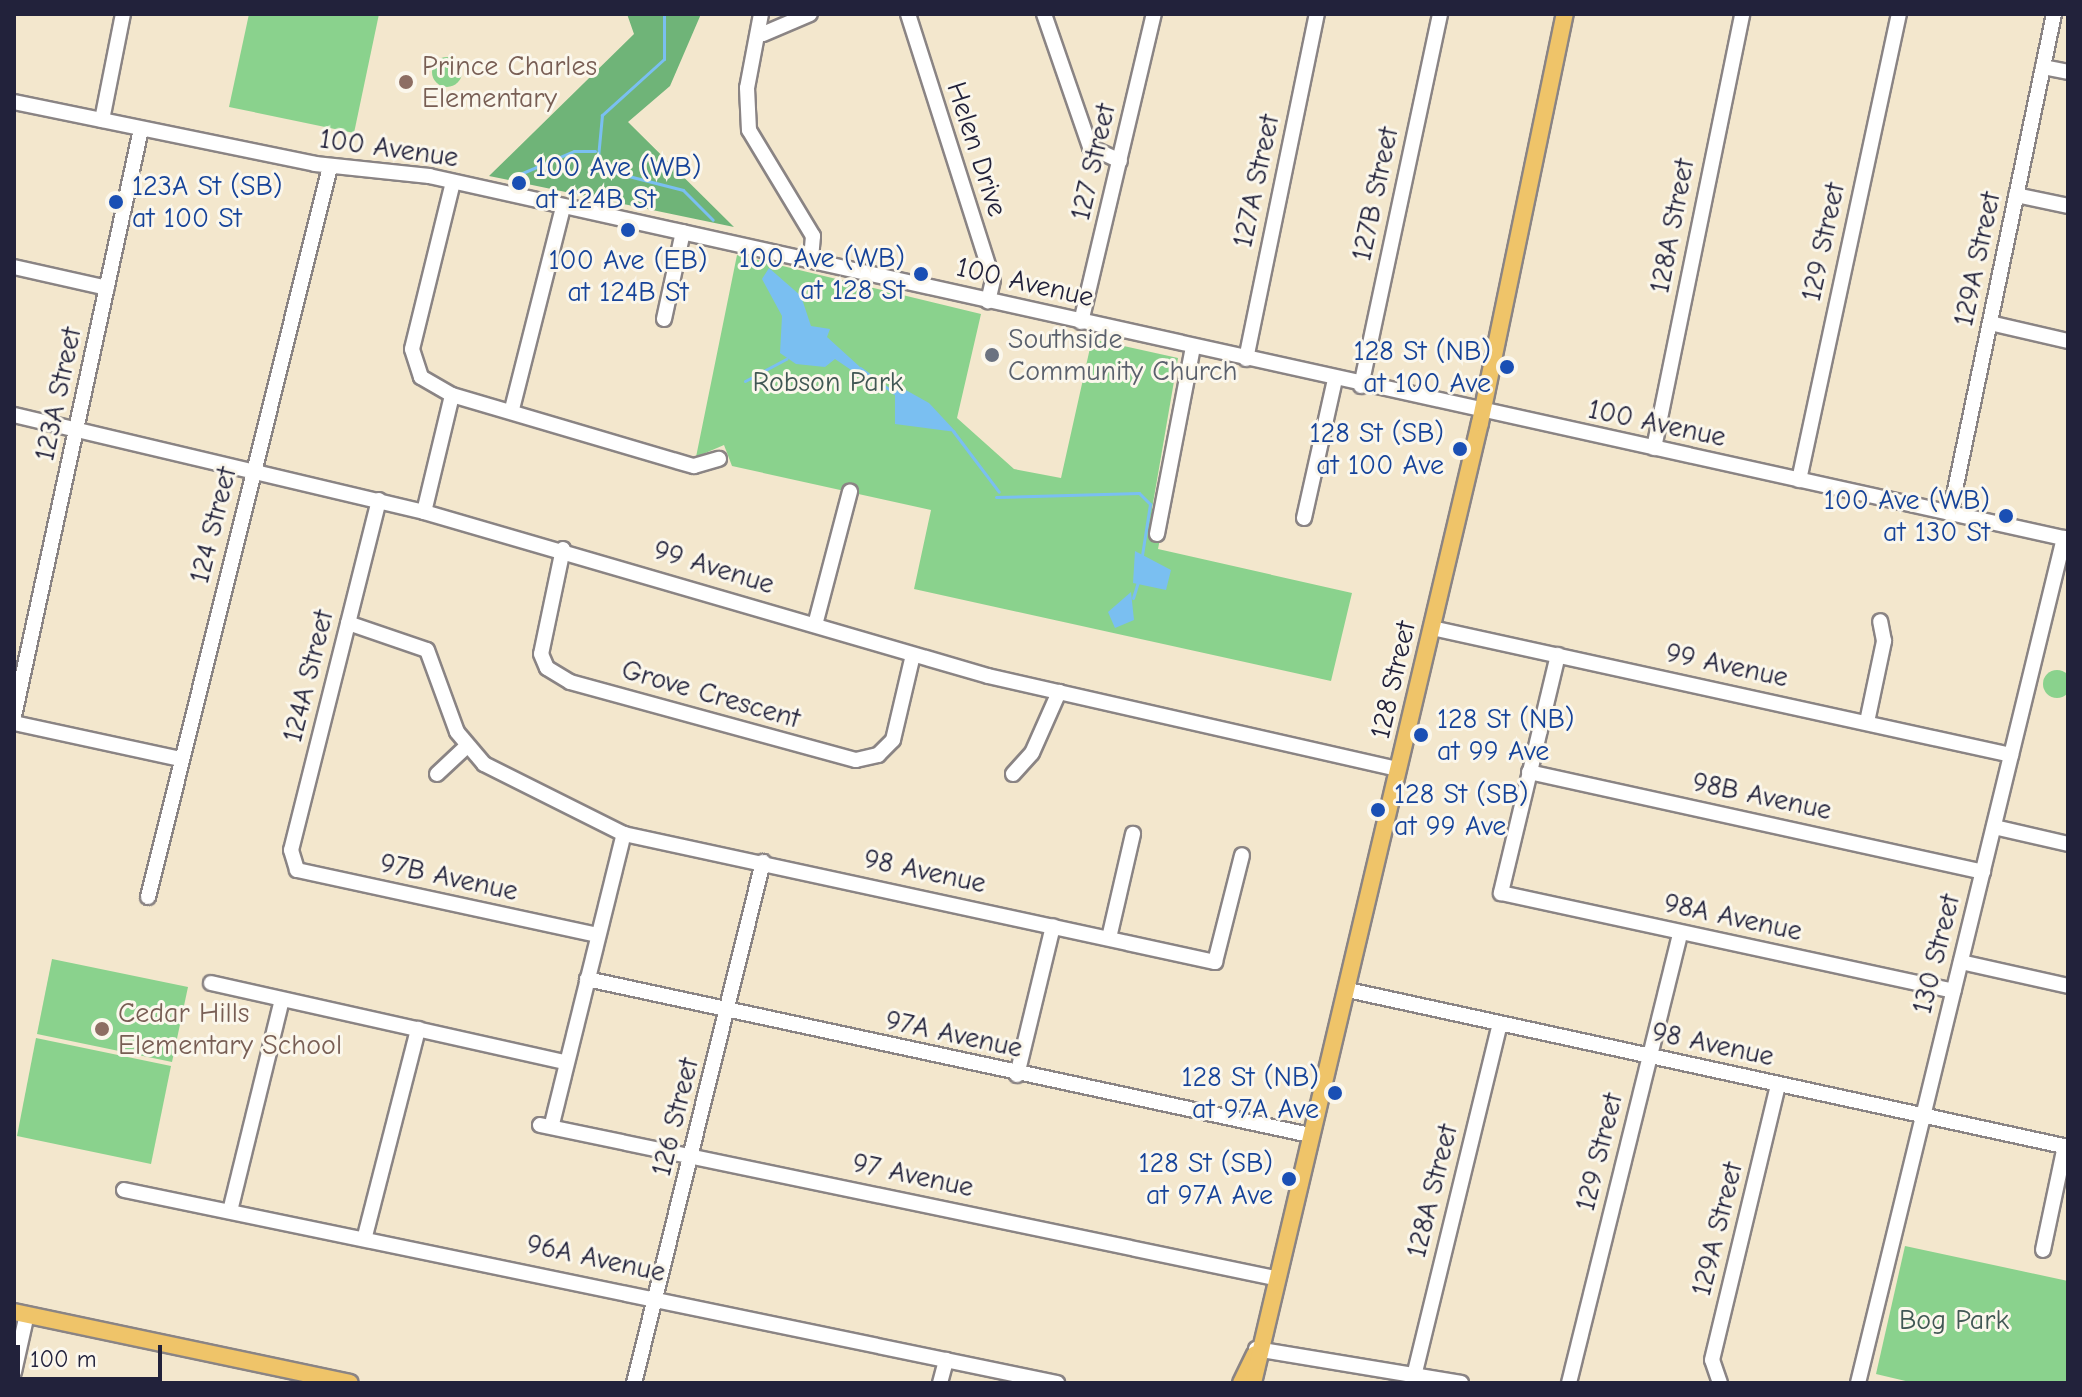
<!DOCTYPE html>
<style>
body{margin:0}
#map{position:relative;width:2082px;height:1397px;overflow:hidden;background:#f3e7cd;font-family:"Comic Neue",sans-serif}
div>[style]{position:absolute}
.green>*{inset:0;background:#8ad28d}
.round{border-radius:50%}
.forest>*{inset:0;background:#6fb478}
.water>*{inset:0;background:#7abff1}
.stream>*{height:3px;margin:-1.5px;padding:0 1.5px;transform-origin:1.5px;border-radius:1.5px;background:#7abff1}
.roads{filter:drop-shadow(2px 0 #8a8484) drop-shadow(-2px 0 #8a8484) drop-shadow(0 2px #8a8484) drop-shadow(0 -2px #8a8484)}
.minor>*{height:14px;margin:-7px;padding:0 7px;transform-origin:7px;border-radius:7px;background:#fff}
.major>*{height:16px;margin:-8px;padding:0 8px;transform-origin:8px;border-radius:8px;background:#efc469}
.dots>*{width:22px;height:22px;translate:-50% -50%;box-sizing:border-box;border:4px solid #fbf7ec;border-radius:50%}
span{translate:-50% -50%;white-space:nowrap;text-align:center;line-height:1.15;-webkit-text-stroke:6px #fbf7ec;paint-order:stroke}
.education-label{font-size:28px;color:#785e54}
.left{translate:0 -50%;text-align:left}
.street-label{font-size:28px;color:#22223b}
.transit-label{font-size:28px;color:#164399}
.right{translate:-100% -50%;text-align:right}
.worship-label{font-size:28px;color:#5b616d}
.park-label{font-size:28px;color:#415754}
.frame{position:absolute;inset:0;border:16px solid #22223b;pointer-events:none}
.scale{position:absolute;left:16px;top:1345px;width:146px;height:36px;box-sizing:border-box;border:4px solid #22223b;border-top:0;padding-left:10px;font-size:24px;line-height:28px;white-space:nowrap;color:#22223b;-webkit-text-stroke:6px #fbf7ec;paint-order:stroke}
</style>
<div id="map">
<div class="green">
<i style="clip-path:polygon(249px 14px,379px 14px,354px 133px,229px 107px)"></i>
<i class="round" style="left:432px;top:57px;width:30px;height:30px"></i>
<i style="clip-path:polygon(737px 255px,981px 314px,957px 418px,1014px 469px,1061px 478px,1092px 339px,1178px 358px,1152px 509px,1165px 513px,1158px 549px,1352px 593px,1331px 681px,914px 589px,931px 510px,732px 466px,724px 445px,696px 457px)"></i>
<i class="round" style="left:2043px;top:670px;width:28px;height:28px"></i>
<i style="clip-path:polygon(52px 959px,188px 987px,172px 1062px,37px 1034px)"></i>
<i style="clip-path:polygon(36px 1038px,171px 1066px,151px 1164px,17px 1136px)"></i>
<i style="clip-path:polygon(1905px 1246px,2068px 1281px,2068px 1383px,1914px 1383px,1876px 1374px)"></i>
</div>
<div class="forest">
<i style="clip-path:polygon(627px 14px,701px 14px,670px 86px,628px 122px,734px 227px,489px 176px,634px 34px)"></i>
</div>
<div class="water">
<i style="clip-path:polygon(769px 268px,801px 296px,811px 326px,830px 329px,827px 337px,860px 367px,857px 374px,835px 359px,825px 367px,796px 364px,780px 353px,782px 316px,762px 279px)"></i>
<i style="clip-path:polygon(895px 384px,929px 403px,956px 432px,895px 424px)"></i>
<i style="clip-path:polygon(1135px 551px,1171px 570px,1166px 590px,1133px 583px)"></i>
<i style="clip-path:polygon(1131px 592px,1134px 620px,1115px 628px,1108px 612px)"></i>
</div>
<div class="stream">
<i style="left:664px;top:14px;width:45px;rotate:90deg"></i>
<i style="left:664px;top:59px;width:84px;rotate:137.9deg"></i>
<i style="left:602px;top:115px;width:53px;rotate:95.4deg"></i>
<i style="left:597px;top:168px;width:89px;rotate:14.3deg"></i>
<i style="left:683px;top:190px;width:42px;rotate:45deg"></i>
<i style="left:513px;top:177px;width:66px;rotate:-23.1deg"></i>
<i style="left:574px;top:151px;width:21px"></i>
<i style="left:860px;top:368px;width:42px;rotate:36.3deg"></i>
<i style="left:745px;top:381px;width:47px;rotate:-28.2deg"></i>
<i style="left:953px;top:431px;width:76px;rotate:53deg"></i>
<i style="left:996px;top:497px;width:143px;rotate:-1.6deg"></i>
<i style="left:1139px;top:493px;width:16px;rotate:45deg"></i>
<i style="left:1150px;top:504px;width:52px;rotate:98.9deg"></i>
<i style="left:1133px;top:598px;width:17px;rotate:-73deg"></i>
</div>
<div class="roads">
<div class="minor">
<i style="left:761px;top:14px;width:75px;rotate:100.7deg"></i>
<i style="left:747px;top:88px;width:42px;rotate:87.3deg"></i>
<i style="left:749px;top:130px;width:124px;rotate:58.9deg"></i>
<i style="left:813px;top:236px;width:24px;rotate:95deg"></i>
<i style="left:908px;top:14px;width:279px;rotate:72.3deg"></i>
<i style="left:993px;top:280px;width:22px;rotate:103deg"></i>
<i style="left:1044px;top:14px;width:141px;rotate:70.9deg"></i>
<i style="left:1090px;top:147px;width:33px;rotate:25deg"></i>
<i style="left:763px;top:34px;width:51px;rotate:-23.1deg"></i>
<i style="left:2043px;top:67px;width:25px;rotate:11deg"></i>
<i style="left:14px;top:102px;width:307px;rotate:11.6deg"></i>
<i style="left:315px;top:164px;width:115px;rotate:6deg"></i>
<i style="left:429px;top:176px;width:1679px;rotate:12.49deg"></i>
<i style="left:102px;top:120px;width:108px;rotate:-78.8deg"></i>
<i style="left:2016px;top:195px;width:53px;rotate:11.9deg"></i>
<i style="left:14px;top:267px;width:95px;rotate:12.7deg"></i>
<i style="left:664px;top:319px;width:89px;rotate:-77.7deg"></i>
<i style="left:1081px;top:322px;width:317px;rotate:-76.7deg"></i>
<i style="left:1990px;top:323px;width:80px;rotate:13deg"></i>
<i style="left:1246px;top:359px;width:352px;rotate:-78.4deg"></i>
<i style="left:1361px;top:386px;width:380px;rotate:-78deg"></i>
<i style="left:452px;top:395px;width:252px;rotate:16.4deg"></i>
<i style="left:694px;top:466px;width:26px;rotate:-16deg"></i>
<i style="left:512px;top:409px;width:207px;rotate:-75.8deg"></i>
<i style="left:14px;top:415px;width:421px;rotate:13.3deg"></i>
<i style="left:424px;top:512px;width:587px;rotate:16.21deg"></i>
<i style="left:988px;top:676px;width:421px;rotate:12.8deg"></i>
<i style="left:1654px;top:448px;width:443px;rotate:-78.5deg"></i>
<i style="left:1799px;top:480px;width:477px;rotate:-77.9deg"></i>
<i style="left:379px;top:500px;width:361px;rotate:104.1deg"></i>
<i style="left:291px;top:850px;width:21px;rotate:73deg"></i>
<i style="left:297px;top:870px;width:307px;rotate:12.2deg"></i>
<i style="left:424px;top:512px;width:120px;rotate:-76.5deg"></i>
<i style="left:452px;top:395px;width:36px;rotate:-150deg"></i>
<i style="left:421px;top:377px;width:29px;rotate:-108deg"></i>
<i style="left:412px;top:349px;width:172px;rotate:-76.2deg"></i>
<i style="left:1950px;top:514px;width:511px;rotate:-78.25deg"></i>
<i style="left:1304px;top:518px;width:142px;rotate:-77.4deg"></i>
<i style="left:1157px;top:534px;width:190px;rotate:-79.1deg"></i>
<i style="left:563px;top:549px;width:107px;rotate:101.8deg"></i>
<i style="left:541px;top:654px;width:15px;rotate:67deg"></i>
<i style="left:547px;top:668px;width:27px;rotate:31deg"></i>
<i style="left:570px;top:682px;width:296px;rotate:15.3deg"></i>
<i style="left:856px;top:760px;width:23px;rotate:-13deg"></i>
<i style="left:878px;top:755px;width:21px;rotate:-45deg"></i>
<i style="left:893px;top:740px;width:87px;rotate:-76.8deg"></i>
<i style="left:348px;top:623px;width:83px;rotate:18.9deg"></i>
<i style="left:427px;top:650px;width:87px;rotate:69.9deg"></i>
<i style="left:457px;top:732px;width:42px;rotate:49.8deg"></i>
<i style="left:484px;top:764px;width:157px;rotate:26.6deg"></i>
<i style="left:624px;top:834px;width:605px;rotate:12.22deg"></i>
<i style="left:1215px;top:962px;width:110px;rotate:-75.8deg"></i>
<i style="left:815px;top:625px;width:138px;rotate:-75.3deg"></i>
<i style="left:1432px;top:628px;width:593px;rotate:12.37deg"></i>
<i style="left:1558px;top:655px;width:245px;rotate:103.5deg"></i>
<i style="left:1501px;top:893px;width:463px;rotate:12.2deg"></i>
<i style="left:14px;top:716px;width:601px;rotate:-77.79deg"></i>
<i style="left:1867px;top:722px;width:83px;rotate:-78.1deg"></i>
<i style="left:1884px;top:641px;width:20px;rotate:-101deg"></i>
<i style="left:14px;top:723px;width:171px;rotate:12.2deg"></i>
<i style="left:1529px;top:772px;width:465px;rotate:12.4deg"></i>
<i style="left:437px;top:774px;width:40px;rotate:-43deg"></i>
<i style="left:1013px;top:774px;width:28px;rotate:-48deg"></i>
<i style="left:1032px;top:753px;width:67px;rotate:-66.1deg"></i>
<i style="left:1994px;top:827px;width:76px;rotate:12.9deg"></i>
<i style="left:148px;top:897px;width:752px;rotate:-76deg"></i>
<i style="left:1109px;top:938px;width:107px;rotate:-77deg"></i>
<i style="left:1961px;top:962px;width:110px;rotate:12.6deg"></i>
<i style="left:587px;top:979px;width:740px;rotate:12.18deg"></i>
<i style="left:211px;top:983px;width:363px;rotate:12.6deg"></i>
<i style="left:1348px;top:990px;width:737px;rotate:12.3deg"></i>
<i style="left:1017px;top:1075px;width:153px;rotate:-76.4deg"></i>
<i style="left:552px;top:1124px;width:299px;rotate:-76.1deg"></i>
<i style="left:540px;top:1125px;width:751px;rotate:11.76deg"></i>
<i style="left:124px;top:1190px;width:953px;rotate:11.69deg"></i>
<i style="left:231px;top:1207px;width:213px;rotate:-76.2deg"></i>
<i style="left:365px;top:1236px;width:214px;rotate:-75.6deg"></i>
<i style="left:2043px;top:1250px;width:106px;rotate:-78.1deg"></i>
<i style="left:1256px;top:1349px;width:208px;rotate:9.4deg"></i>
<i style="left:14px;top:1372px;width:59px;rotate:-77.4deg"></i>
<i style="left:1415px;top:1372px;width:359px;rotate:-76.3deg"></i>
<i style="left:634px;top:1383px;width:537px;rotate:-76.09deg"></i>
<i style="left:940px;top:1383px;width:24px;rotate:-75deg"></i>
<i style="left:1569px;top:1383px;width:463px;rotate:-76.1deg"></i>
<i style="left:1720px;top:1383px;width:24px;rotate:-109deg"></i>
<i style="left:1712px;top:1360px;width:283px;rotate:-76.5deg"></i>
<i style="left:1858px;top:1383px;width:870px;rotate:-76.3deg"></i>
</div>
<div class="major">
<i style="left:14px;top:1312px;width:343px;rotate:11.9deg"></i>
<i style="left:1241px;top:1383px;width:32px;rotate:-64deg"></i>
<i style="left:1253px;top:1383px;width:986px;rotate:-76.7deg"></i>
<i style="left:1480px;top:423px;width:418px;rotate:-78.3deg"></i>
</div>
</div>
<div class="dots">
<i style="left:406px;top:82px;background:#8d6e63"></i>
<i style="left:519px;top:183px;background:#1a4fb4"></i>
<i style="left:116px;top:202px;background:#1a4fb4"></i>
<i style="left:628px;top:230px;background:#1a4fb4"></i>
<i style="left:921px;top:274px;background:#1a4fb4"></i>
<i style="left:992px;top:355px;background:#6b7280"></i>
<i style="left:1507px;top:367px;background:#1a4fb4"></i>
<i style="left:1460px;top:449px;background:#1a4fb4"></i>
<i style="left:2006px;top:516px;background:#1a4fb4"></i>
<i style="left:1421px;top:735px;background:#1a4fb4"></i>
<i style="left:1378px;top:810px;background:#1a4fb4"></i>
<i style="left:102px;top:1029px;background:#8d6e63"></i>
<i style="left:1335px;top:1093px;background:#1a4fb4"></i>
<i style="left:1289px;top:1179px;background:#1a4fb4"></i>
</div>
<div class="education-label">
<span class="left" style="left:422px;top:82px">Prince Charles<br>Elementary</span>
<span class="left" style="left:118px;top:1029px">Cedar Hills<br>Elementary School</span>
</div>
<div class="street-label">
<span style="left:389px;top:148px;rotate:8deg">100 Avenue</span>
<span style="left:977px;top:149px;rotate:72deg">Helen Drive</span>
<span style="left:1093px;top:162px;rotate:-77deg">127 Street</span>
<span style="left:1256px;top:181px;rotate:-78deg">127A Street</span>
<span style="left:1375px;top:194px;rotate:-78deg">127B Street</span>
<span style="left:1672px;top:226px;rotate:-79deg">128A Street</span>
<span style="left:1823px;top:242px;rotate:-78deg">129 Street</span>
<span style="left:1977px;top:259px;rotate:-78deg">129A Street</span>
<span style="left:1025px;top:282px;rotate:13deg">100 Avenue</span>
<span style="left:58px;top:394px;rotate:-78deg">123A Street</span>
<span style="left:1657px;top:423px;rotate:12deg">100 Avenue</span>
<span style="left:213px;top:525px;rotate:-76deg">124 Street</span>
<span style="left:714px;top:567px;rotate:17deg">99 Avenue</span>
<span style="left:1727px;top:665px;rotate:12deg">99 Avenue</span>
<span style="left:308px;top:676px;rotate:-76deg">124A Street</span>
<span style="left:1393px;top:680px;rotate:-77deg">128 Street</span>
<span style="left:711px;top:694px;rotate:16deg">Grove Crescent</span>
<span style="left:1762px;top:796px;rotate:12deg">98B Avenue</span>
<span style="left:925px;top:871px;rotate:12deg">98 Avenue</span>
<span style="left:449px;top:877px;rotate:12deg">97B Avenue</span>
<span style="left:1733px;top:917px;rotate:12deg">98A Avenue</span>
<span style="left:1936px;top:954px;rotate:-76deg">130 Street</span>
<span style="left:954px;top:1034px;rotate:12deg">97A Avenue</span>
<span style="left:1713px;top:1044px;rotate:12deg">98 Avenue</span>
<span style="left:675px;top:1117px;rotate:-76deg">126 Street</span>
<span style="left:1599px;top:1152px;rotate:-76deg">129 Street</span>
<span style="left:913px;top:1175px;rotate:12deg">97 Avenue</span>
<span style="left:1432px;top:1191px;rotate:-76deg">128A Street</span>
<span style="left:1717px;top:1229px;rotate:-76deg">129A Street</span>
<span style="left:596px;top:1258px;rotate:12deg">96A Avenue</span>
</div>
<div class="transit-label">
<span class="left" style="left:535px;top:183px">100 Ave (WB)<br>at 124B St</span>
<span class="left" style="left:132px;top:202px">123A St (SB)<br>at 100 St</span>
<span class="right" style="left:905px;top:274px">100 Ave (WB)<br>at 128 St</span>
<span style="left:628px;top:276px">100 Ave (EB)<br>at 124B St</span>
<span class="right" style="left:1491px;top:367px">128 St (NB)<br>at 100 Ave</span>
<span class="right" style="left:1444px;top:449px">128 St (SB)<br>at 100 Ave</span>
<span class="right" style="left:1990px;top:516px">100 Ave (WB)<br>at 130 St</span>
<span class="left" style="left:1437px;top:735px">128 St (NB)<br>at 99 Ave</span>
<span class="left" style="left:1394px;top:810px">128 St (SB)<br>at 99 Ave</span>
<span class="right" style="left:1319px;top:1093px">128 St (NB)<br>at 97A Ave</span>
<span class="right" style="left:1273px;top:1179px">128 St (SB)<br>at 97A Ave</span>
</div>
<div class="worship-label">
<span class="left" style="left:1008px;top:355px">Southside<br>Community Church</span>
</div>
<div class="park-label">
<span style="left:828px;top:382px">Robson Park</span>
<span style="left:1954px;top:1320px">Bog Park</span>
</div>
<div class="frame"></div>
<div class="scale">100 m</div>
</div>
